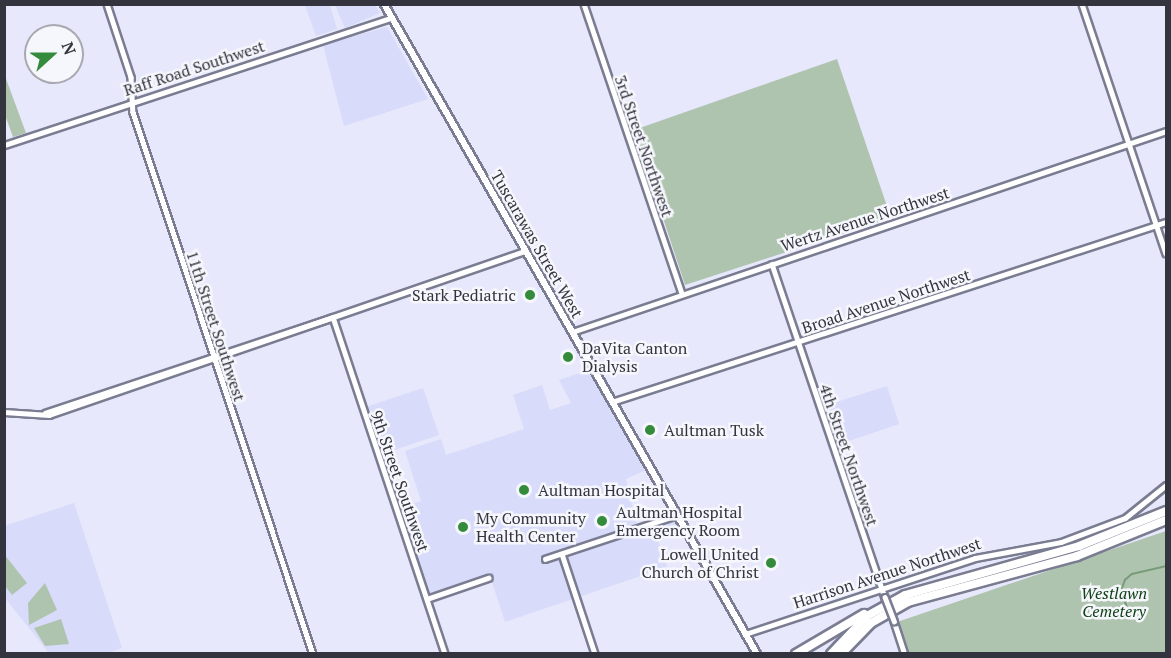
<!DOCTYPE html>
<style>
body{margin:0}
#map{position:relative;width:1171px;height:658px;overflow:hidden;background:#e7e8fb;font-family:"PT Serif",serif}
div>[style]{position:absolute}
.built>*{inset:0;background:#d8dbf9}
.green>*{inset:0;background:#afc4af}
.stream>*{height:1.5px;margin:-0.75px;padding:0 0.75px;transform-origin:0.75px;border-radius:0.75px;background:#7a9b7a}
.roads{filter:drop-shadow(2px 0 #7a7c91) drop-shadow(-2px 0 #7a7c91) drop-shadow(0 2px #7a7c91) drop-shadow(0 -2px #7a7c91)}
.tertiary>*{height:4.5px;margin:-2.25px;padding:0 2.25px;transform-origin:2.25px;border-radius:2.25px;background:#fff}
.secondary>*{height:5px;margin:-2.5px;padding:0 2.5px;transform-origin:2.5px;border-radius:2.5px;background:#fff}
.primary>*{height:6px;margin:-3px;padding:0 3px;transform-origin:3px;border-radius:3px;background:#fff}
.motorway>*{height:8px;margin:-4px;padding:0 4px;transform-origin:4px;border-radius:4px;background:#fff}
.bridges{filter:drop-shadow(2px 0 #7a7c91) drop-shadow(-2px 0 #7a7c91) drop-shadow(0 2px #7a7c91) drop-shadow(0 -2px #7a7c91)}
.tertiary-bridge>*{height:4.5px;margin:-2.25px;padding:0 2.25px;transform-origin:2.25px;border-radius:2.25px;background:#fff}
.dots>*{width:16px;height:16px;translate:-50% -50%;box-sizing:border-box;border:3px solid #f6f7fc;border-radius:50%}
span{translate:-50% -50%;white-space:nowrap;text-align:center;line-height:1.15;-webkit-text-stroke:5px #f6f7fc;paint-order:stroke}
.street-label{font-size:16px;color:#33343d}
.poi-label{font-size:16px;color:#33343d}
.right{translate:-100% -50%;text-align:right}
.left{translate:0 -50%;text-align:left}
.park-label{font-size:16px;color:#0f4215;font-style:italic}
.frame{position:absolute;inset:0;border:6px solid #33343d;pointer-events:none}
.north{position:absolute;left:24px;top:24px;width:60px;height:60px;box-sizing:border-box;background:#f6f7fc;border:2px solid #a8a9b0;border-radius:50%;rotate:69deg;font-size:16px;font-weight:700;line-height:24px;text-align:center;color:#33343d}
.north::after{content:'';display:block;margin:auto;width:21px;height:27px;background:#338b3b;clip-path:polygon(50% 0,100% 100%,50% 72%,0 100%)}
</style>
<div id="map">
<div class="built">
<i style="clip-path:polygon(305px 5px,330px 5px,337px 29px,316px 36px)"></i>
<i style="clip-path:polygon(335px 5px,375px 5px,380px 13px,345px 28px)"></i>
<i style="clip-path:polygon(387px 27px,428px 99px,344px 126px,323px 45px)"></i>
<i style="clip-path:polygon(589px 370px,646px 470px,626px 479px,638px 530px,673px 518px,681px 532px,658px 540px,667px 567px,505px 622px,490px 576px,429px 596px,400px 508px,421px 501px,405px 451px,441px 439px,446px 455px,524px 429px,513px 395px,542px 385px,550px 410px,571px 403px,559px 380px)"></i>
<i style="clip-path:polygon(887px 386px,899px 424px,837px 445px,824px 406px)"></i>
<i style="clip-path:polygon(423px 388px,439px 435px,382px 454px,366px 407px)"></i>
<i style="clip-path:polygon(74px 503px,122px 648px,108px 653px,49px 653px,5px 598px,4px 526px)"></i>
</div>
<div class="green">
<i style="clip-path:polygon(837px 59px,891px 218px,685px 285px,634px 130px)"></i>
<i style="clip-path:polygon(5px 76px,26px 133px,13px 137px,5px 115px)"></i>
<i style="clip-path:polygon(1166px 531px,1166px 653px,907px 653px,897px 622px)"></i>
<i style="clip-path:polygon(4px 554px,27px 583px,12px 595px,5px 586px)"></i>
<i style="clip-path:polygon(45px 583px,57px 610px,29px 625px,28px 603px)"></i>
<i style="clip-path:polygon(61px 619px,69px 644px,45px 646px,34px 628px)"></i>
</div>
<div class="stream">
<i style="left:1123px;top:615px;width:8px;rotate:-113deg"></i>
<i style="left:1120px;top:608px;width:7px"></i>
<i style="left:1127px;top:608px;width:18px;rotate:-109deg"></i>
<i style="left:1121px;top:591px;width:12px;rotate:-70deg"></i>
<i style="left:1125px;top:580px;width:9px;rotate:-41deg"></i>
<i style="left:1132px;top:574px;width:35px;rotate:-13deg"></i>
</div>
<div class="roads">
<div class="tertiary">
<i style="left:107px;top:4px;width:77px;rotate:71.8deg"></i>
<i style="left:131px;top:77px;width:35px;rotate:87deg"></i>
<i style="left:133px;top:112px;width:571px;rotate:71.63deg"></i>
<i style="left:584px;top:4px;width:306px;rotate:71.3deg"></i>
<i style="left:1082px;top:4px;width:263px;rotate:71.4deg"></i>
<i style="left:772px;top:264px;width:352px;rotate:71.3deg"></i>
<i style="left:333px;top:317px;width:355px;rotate:71.6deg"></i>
<i style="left:612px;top:402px;width:583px;rotate:-18deg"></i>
<i style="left:4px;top:412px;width:45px;rotate:3.8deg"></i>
<i style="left:49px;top:415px;width:503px;rotate:-19.01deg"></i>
<i style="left:45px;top:413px;width:304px;rotate:-18.4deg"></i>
<i style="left:562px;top:554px;width:105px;rotate:71.7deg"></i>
<i style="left:545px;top:559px;width:139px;rotate:-18.4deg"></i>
<i style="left:427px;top:599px;width:65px;rotate:-19deg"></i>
<i style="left:894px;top:621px;width:35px;rotate:72deg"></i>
</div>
<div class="secondary">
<i style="left:4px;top:145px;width:407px;rotate:-18.2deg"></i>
<i style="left:572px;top:332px;width:627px;rotate:-18.69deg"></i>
<i style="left:745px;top:634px;width:242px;rotate:-18.3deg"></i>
<i style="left:975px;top:558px;width:87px;rotate:-10.5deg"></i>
<i style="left:1061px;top:542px;width:68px;rotate:-20.6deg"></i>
<i style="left:1125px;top:518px;width:53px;rotate:-38.8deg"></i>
</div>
<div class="primary">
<i style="left:384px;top:4px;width:749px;rotate:60.15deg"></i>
</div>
<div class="motorway">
<i style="left:796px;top:654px;width:79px;rotate:-30.5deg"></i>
<i style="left:831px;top:654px;width:52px;rotate:-46.5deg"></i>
<i style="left:867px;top:616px;width:43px;rotate:-28.9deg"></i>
<i style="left:905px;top:595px;width:181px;rotate:-15.7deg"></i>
<i style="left:1079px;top:546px;width:94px;rotate:-21.9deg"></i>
<i style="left:841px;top:654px;width:43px;rotate:-45.9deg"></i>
<i style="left:871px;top:623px;width:43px;rotate:-29.6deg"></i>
<i style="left:908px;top:602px;width:175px;rotate:-15.2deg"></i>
<i style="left:1077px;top:556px;width:96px;rotate:-22deg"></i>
</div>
</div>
<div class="bridges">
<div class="tertiary-bridge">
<i style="left:885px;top:597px;width:26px;rotate:69deg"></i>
</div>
</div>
<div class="dots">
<i style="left:530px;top:295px;background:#338b3b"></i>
<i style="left:568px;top:357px;background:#338b3b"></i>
<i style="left:650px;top:430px;background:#338b3b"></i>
<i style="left:524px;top:490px;background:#338b3b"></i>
<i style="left:602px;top:521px;background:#338b3b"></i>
<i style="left:463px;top:527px;background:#338b3b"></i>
<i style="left:771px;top:563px;background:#338b3b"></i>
</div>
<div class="street-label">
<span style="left:194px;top:68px;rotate:-18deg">Raff Road Southwest</span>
<span style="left:644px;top:146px;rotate:71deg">3rd Street Northwest</span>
<span style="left:865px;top:219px;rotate:-18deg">Wertz Avenue Northwest</span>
<span style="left:537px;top:244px;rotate:60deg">Tuscarawas Street West</span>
<span style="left:886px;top:301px;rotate:-18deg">Broad Avenue Northwest</span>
<span style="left:216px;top:326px;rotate:72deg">11th Street Southwest</span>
<span style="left:849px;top:455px;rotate:71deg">4th Street Northwest</span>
<span style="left:400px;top:481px;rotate:71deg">9th Street Southwest</span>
<span style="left:887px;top:573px;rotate:-18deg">Harrison Avenue Northwest</span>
</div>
<div class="poi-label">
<span class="right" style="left:516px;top:295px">Stark Pediatric</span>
<span class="left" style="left:582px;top:357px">DaVita Canton<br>Dialysis</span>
<span class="left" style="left:664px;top:430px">Aultman Tusk</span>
<span class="left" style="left:538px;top:490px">Aultman Hospital</span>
<span class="left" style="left:616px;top:521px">Aultman Hospital<br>Emergency Room</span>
<span class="left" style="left:476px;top:527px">My Community<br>Health Center</span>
<span class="right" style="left:759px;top:563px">Lowell United<br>Church of Christ</span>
</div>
<div class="park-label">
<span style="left:1114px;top:602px">Westlawn<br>Cemetery</span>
</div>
<div class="frame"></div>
<div class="north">N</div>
</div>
